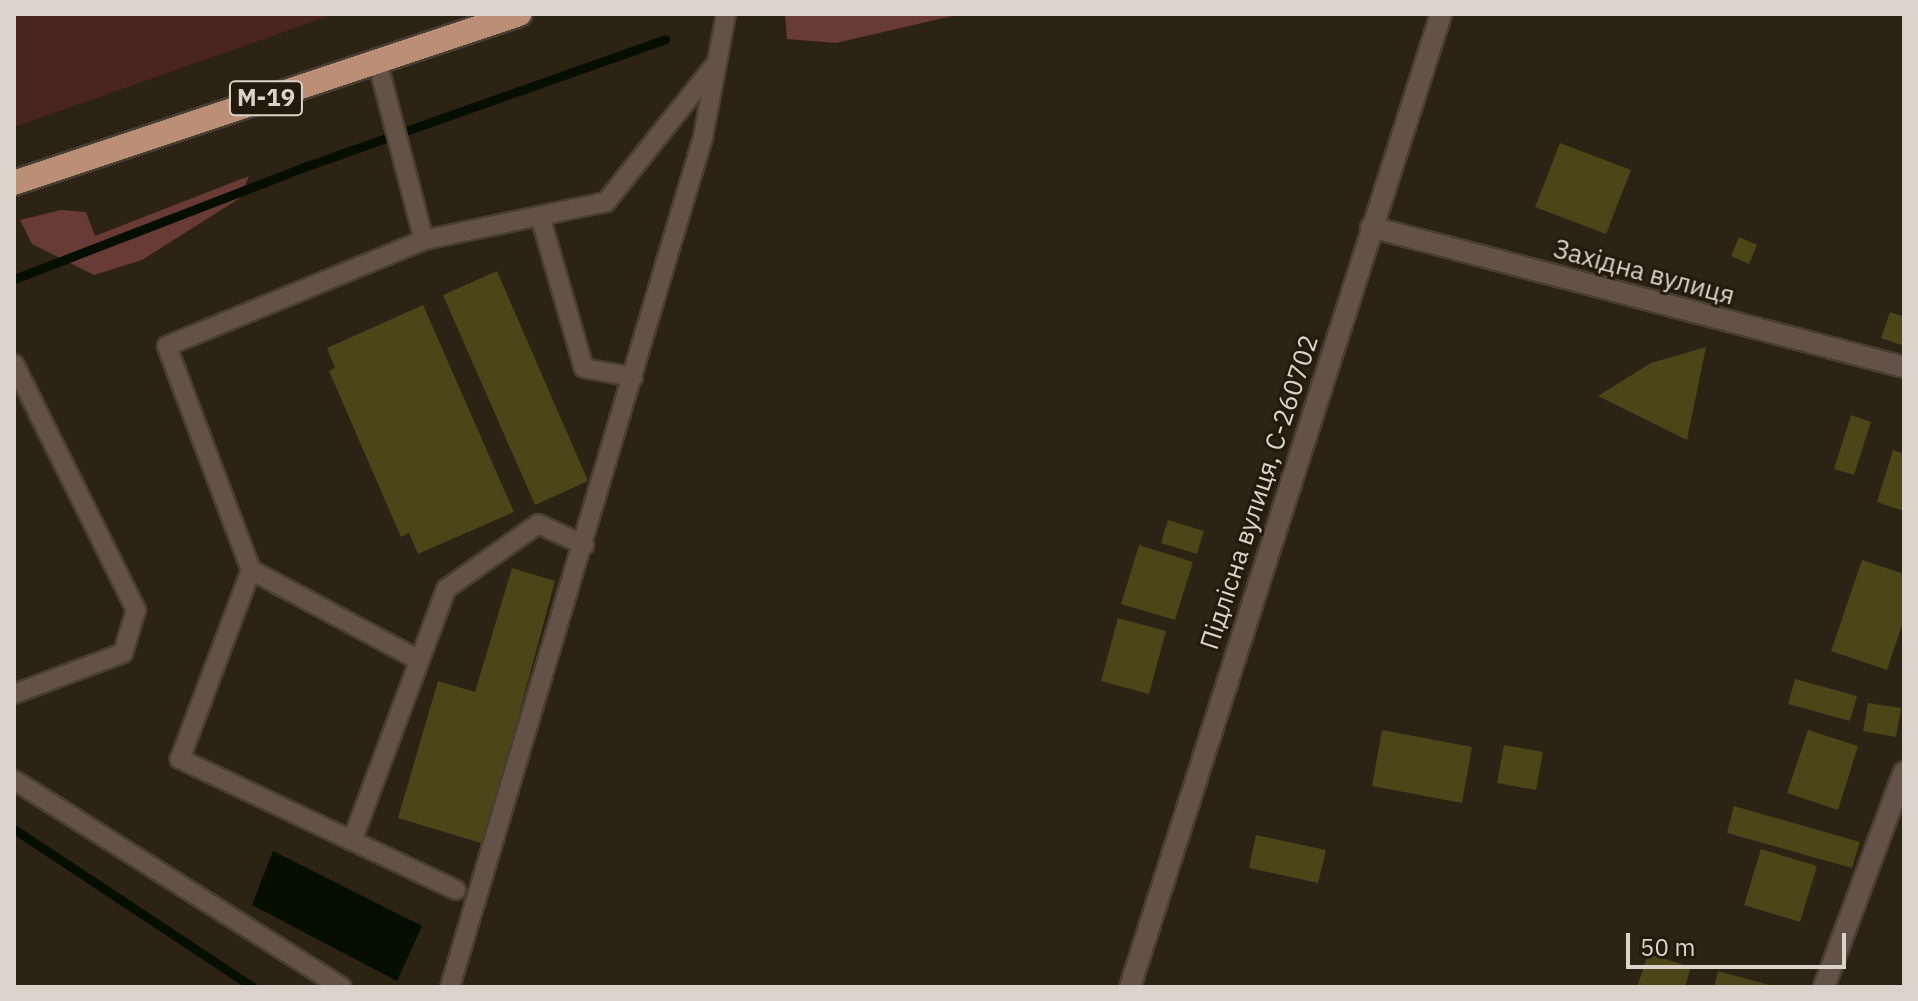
<!DOCTYPE html>
<meta charset="utf-8">
<style>
body{margin:0}
#map{position:relative;width:1918px;height:1001px;overflow:hidden;background:#2c2315;font-family:"IBM Plex Sans",sans-serif}
div>[style]{position:absolute}
.green>*{inset:0;background:#4a2421}
.forest>*{inset:0;background:#683b37}
.water>*{inset:0;background:#060e00}
.stream>*{height:9px;margin:-4.5px;padding:0 4.5px;transform-origin:4.5px;border-radius:4.5px;background:#060e00}
.building>*{inset:0;background:#4b4517}
.roads{filter:drop-shadow(2px 0 #483f32) drop-shadow(-2px 0 #483f32) drop-shadow(0 2px #483f32) drop-shadow(0 -2px #483f32)}
.lane>*{height:18px;margin:-9px;padding:0 9px;transform-origin:9px;border-radius:9px;background:#645248}
.street>*{height:20px;margin:-10px;padding:0 10px;transform-origin:10px;border-radius:10px;background:#645248}
.highway>*{height:24px;margin:-12px;padding:0 12px;transform-origin:12px;border-radius:12px;background:#bb8f76}
span{translate:-50% -50%;white-space:nowrap;text-align:center;line-height:1.15;-webkit-text-stroke:6px #23190c;paint-order:stroke}
.shield-label span{padding:2px 6px;background:#23190c;border:2px solid;border-radius:6px;-webkit-text-stroke-width:0}
.shield-label{font-size:24px;color:#d9d3ca;font-weight:700}
.street-label{font-size:26px;color:#d9d3ca}
.frame{position:absolute;inset:0;border:16px solid #d9d3ca;pointer-events:none}
.scale{position:absolute;left:1626px;top:933px;width:220px;height:36px;box-sizing:border-box;border:4px solid #d9d3ca;border-top:0;padding-left:10px;font-size:24px;line-height:28px;white-space:nowrap;color:#d9d3ca;-webkit-text-stroke:6px #23190c;paint-order:stroke}
</style>
<div id="map">
<div class="green">
<i style="clip-path:polygon(14px 14px,335px 14px,14px 127px)"></i>
</div>
<div class="forest">
<i style="clip-path:polygon(785px 14px,961px 14px,836px 43px,787px 39px)"></i>
<i style="clip-path:polygon(249px 176px,240px 198px,142px 260px,94px 275px,32px 244px,20px 220px,61px 210px,86px 212px,95px 236px)"></i>
</div>
<div class="water">
<i style="clip-path:polygon(273px 851px,422px 926px,397px 981px,252px 905px)"></i>
</div>
<div class="stream">
<i style="left:14px;top:279px;width:314px;rotate:-21.1deg"></i>
<i style="left:307px;top:166px;width:380px;rotate:-19.5deg"></i>
<i style="left:14px;top:829px;width:287px;rotate:33.5deg"></i>
</div>
<div class="building">
<i style="clip-path:polygon(1560px 143px,1631px 170px,1606px 234px,1535px 207px)"></i>
<i style="clip-path:polygon(1739px 237px,1757px 245px,1749px 264px,1731px 256px)"></i>
<i style="clip-path:polygon(497px 271px,588px 481px,535px 505px,443px 295px)"></i>
<i style="clip-path:polygon(423px 305px,514px 512px,418px 554px,409px 533px,401px 537px,329px 371px,335px 368px,327px 348px)"></i>
<i style="clip-path:polygon(1890px 312px,1904px 317px,1904px 346px,1881px 338px)"></i>
<i style="clip-path:polygon(1706px 347px,1687px 440px,1598px 396px,1651px 363px)"></i>
<i style="clip-path:polygon(1851px 415px,1871px 422px,1854px 475px,1834px 469px)"></i>
<i style="clip-path:polygon(1893px 450px,1904px 454px,1904px 511px,1877px 502px)"></i>
<i style="clip-path:polygon(1168px 520px,1204px 531px,1197px 554px,1161px 543px)"></i>
<i style="clip-path:polygon(1139px 545px,1193px 562px,1175px 620px,1121px 604px)"></i>
<i style="clip-path:polygon(1862px 560px,1904px 574px,1904px 619px,1887px 670px,1831px 651px)"></i>
<i style="clip-path:polygon(512px 568px,555px 581px,484px 844px,398px 818px,438px 681px,475px 692px)"></i>
<i style="clip-path:polygon(1118px 618px,1166px 631px,1149px 694px,1101px 681px)"></i>
<i style="clip-path:polygon(1795px 679px,1857px 696px,1850px 721px,1788px 704px)"></i>
<i style="clip-path:polygon(1868px 703px,1901px 708px,1896px 737px,1863px 731px)"></i>
<i style="clip-path:polygon(1382px 730px,1472px 747px,1462px 803px,1372px 786px)"></i>
<i style="clip-path:polygon(1808px 730px,1858px 746px,1838px 810px,1787px 793px)"></i>
<i style="clip-path:polygon(1504px 745px,1543px 752px,1536px 790px,1497px 783px)"></i>
<i style="clip-path:polygon(1734px 806px,1860px 842px,1852px 868px,1727px 833px)"></i>
<i style="clip-path:polygon(1256px 835px,1326px 850px,1318px 883px,1249px 868px)"></i>
<i style="clip-path:polygon(1761px 849px,1817px 866px,1800px 922px,1744px 905px)"></i>
<i style="clip-path:polygon(1648px 954px,1691px 967px,1685px 987px,1637px 987px)"></i>
<i style="clip-path:polygon(1718px 971px,1773px 986px,1772px 987px,1714px 987px)"></i>
</div>
<div class="roads">
<div class="lane">
<i style="left:377px;top:60px;width:186px;rotate:75.4deg"></i>
<i style="left:540px;top:216px;width:158px;rotate:73.9deg"></i>
<i style="left:584px;top:368px;width:50px;rotate:10.4deg"></i>
<i style="left:14px;top:364px;width:275px;rotate:63.6deg"></i>
<i style="left:136px;top:610px;width:45px;rotate:106.8deg"></i>
<i style="left:123px;top:653px;width:116px;rotate:159.4deg"></i>
<i style="left:251px;top:570px;width:191px;rotate:28.2deg"></i>
<i style="left:14px;top:780px;width:388px;rotate:32.3deg"></i>
<i style="left:352px;top:841px;width:269px;rotate:-69.5deg"></i>
<i style="left:446px;top:589px;width:113px;rotate:-35.2deg"></i>
<i style="left:538px;top:524px;width:51px;rotate:24.5deg"></i>
<i style="left:456px;top:890px;width:306px;rotate:-154.6deg"></i>
<i style="left:180px;top:759px;width:202px;rotate:-69.4deg"></i>
<i style="left:251px;top:570px;width:239px;rotate:-110.6deg"></i>
<i style="left:167px;top:346px;width:278px;rotate:-22.4deg"></i>
<i style="left:424px;top:240px;width:186px;rotate:-11.8deg"></i>
<i style="left:606px;top:202px;width:175px;rotate:-51.5deg"></i>
<i style="left:450px;top:987px;width:887px;rotate:-73.42deg"></i>
<i style="left:703px;top:137px;width:125px;rotate:-79.4deg"></i>
</div>
<div class="street">
<i style="left:1371px;top:227px;width:551px;rotate:14.72deg"></i>
<i style="left:1130px;top:987px;width:1021px;rotate:-72.27deg"></i>
<i style="left:1824px;top:987px;width:229px;rotate:-69.6deg"></i>
</div>
<div class="highway">
<i style="left:14px;top:183px;width:533px;rotate:-18.5deg"></i>
</div>
</div>
<div class="shield-label">
<span style="left:266px;top:98px">М-19</span>
</div>
<div class="street-label">
<span style="left:1644px;top:272px;rotate:15deg">Західна вулиця</span>
<span style="left:1259px;top:492px;rotate:-72deg">Підлісна вулиця, С-260702</span>
</div>
<div class="frame"></div>
<div class="scale">50 m</div>
</div>
